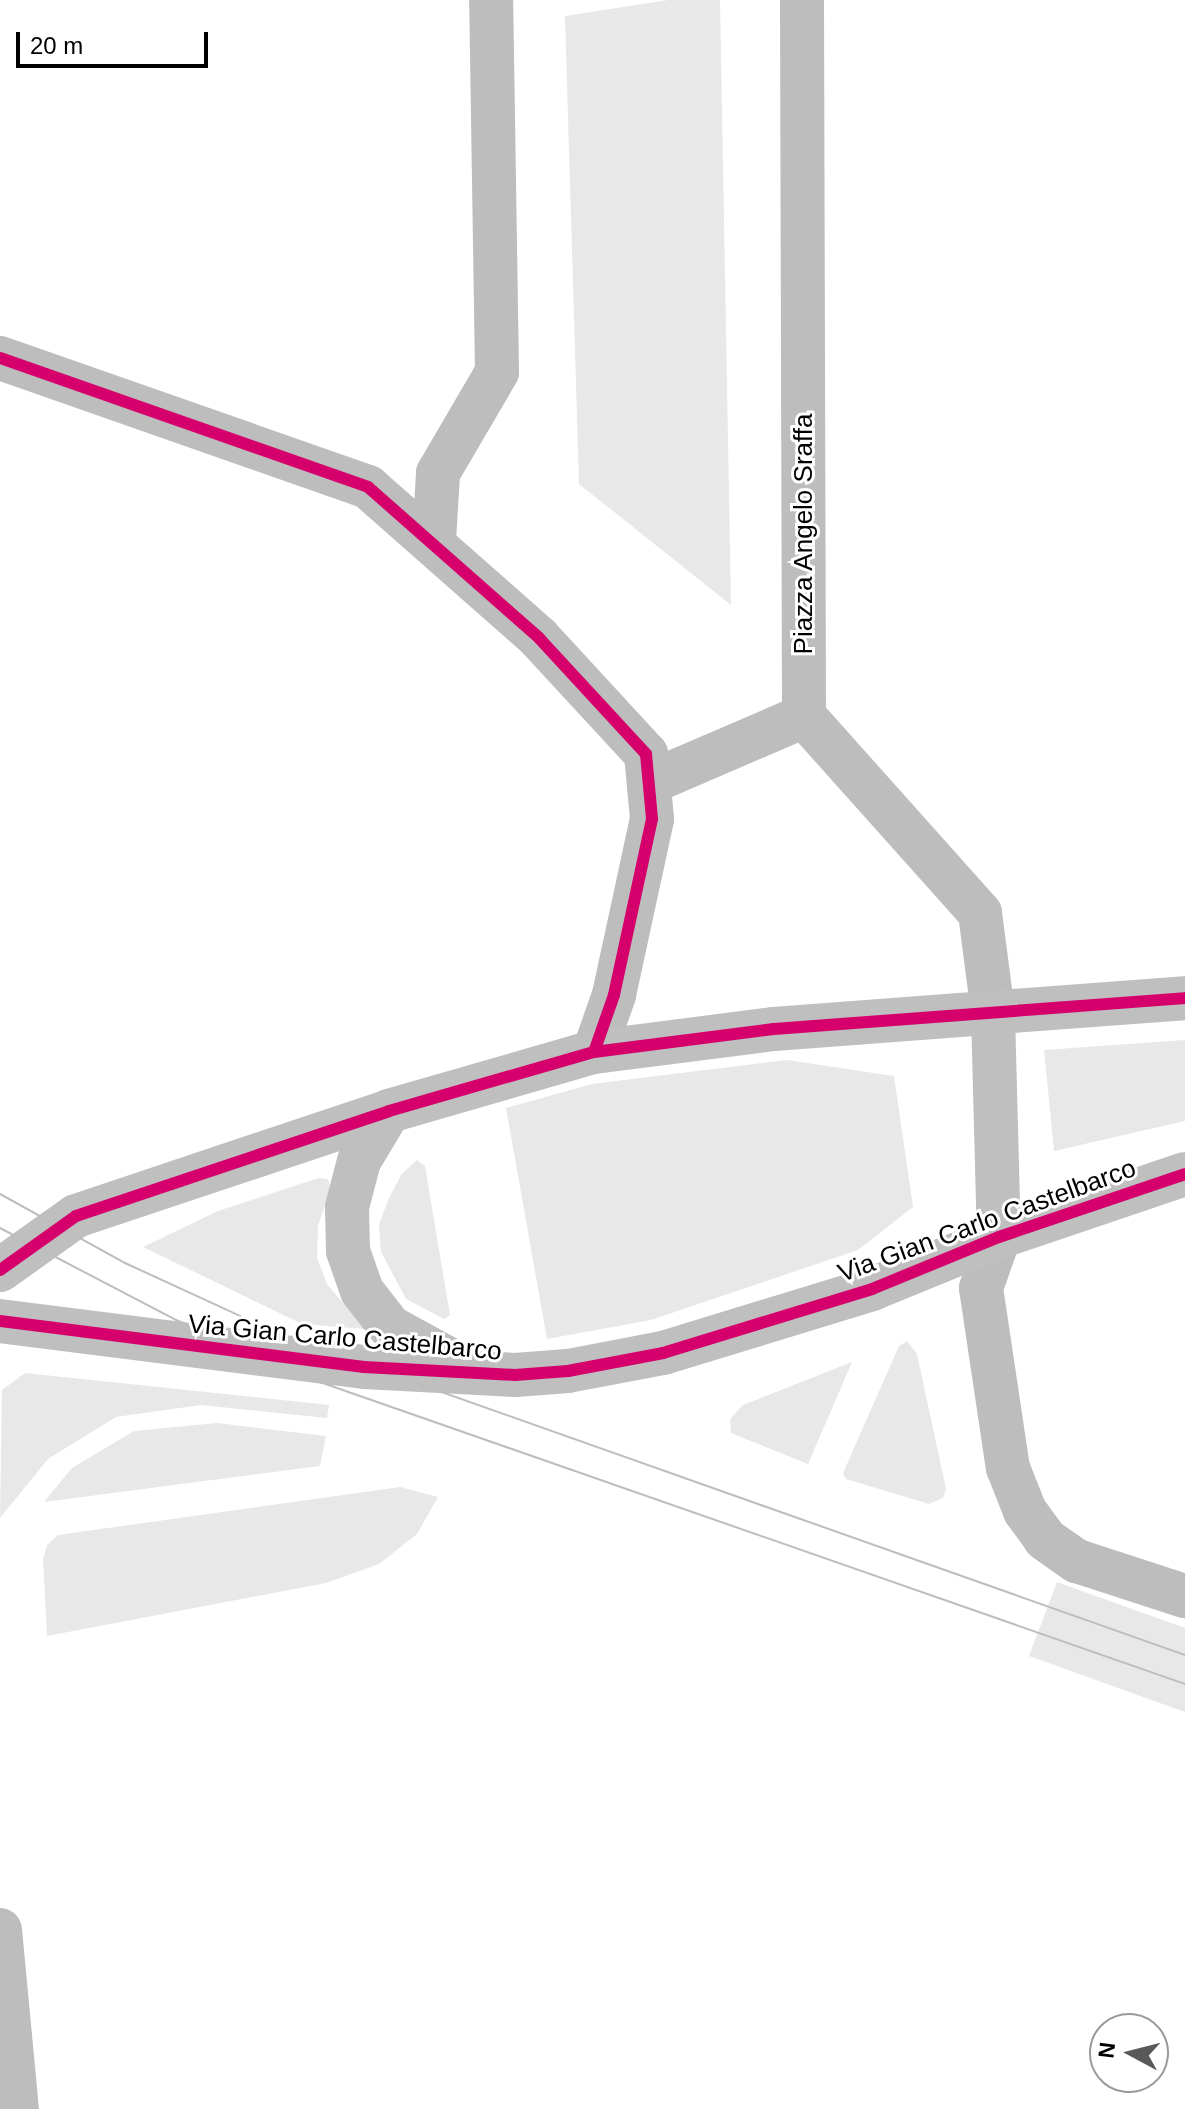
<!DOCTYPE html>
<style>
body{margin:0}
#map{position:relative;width:1185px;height:2109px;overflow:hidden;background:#fff;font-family:Arial,sans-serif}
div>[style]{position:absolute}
.green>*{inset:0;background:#e8e8e8}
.minor>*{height:44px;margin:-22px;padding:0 22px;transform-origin:22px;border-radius:22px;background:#bdbdbd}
.secondary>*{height:44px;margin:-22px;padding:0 22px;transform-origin:22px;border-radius:22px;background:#bfbfbf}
.tram>*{height:2px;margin:-1px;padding:0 1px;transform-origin:1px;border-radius:1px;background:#bdbdbd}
.cycleway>*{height:12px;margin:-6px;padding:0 6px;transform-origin:6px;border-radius:6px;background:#d6006c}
span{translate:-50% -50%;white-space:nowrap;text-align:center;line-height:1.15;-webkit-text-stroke:6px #fff;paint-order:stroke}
.street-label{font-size:26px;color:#000}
.north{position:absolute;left:1089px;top:2013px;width:80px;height:80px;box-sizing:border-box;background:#fff;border:2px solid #999;border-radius:50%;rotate:277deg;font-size:22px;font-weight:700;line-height:32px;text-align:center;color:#000}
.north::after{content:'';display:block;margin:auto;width:28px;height:36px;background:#595959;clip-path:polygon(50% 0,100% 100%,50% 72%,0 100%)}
.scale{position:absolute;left:16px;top:32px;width:192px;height:36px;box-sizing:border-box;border:4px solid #000;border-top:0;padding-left:10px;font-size:24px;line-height:28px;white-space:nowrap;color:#000;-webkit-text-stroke:6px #fff;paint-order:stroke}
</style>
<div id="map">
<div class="green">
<i style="clip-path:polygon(668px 0,720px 0,731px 605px,579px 484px,565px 16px)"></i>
<i style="clip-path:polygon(1185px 1040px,1185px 1121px,1054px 1151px,1044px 1050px)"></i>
<i style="clip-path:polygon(787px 1060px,894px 1076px,913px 1207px,858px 1250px,651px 1320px,547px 1339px,506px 1108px,592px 1084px)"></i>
<i style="clip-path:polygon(417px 1160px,425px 1166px,450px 1315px,444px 1319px,406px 1299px,381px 1252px,379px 1225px,388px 1200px,401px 1175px)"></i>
<i style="clip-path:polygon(319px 1178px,328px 1179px,331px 1190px,318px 1225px,317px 1258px,327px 1284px,365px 1329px,302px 1324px,143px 1247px,218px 1211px)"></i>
<i style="clip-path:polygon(907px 1341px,917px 1354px,946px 1489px,943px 1498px,929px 1504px,846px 1479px,843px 1473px,899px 1346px)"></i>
<i style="clip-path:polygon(852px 1362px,808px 1464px,731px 1433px,730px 1419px,743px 1405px)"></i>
<i style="clip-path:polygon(25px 1373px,329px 1405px,327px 1418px,201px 1405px,116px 1417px,48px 1459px,0 1518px,2px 1390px)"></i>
<i style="clip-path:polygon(217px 1423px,326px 1436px,320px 1466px,44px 1502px,72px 1468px,134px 1431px)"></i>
<i style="clip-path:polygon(400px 1487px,438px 1497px,417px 1534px,379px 1564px,326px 1583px,47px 1636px,43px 1559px,47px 1545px,58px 1535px)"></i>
<i style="clip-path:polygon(1057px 1582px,1185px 1628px,1185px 1712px,1029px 1656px)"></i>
</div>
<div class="minor">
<i style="left:802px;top:0;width:716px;rotate:89.84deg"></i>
<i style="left:0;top:358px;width:390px;rotate:19.3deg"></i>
<i style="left:368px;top:487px;width:228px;rotate:41.4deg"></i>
<i style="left:539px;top:638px;width:158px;rotate:47.3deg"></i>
<i style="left:646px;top:754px;width:65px;rotate:84.7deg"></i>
<i style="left:652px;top:819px;width:180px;rotate:102.2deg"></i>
<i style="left:614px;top:995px;width:60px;rotate:109.3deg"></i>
<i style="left:434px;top:541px;width:68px;rotate:-86.6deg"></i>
<i style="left:438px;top:473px;width:117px;rotate:-59.7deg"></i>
<i style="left:497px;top:372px;width:372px;rotate:-90.9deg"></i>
<i style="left:804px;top:716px;width:264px;rotate:48.2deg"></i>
<i style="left:980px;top:913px;width:101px;rotate:82.6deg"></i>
<i style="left:651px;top:782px;width:167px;rotate:-23.3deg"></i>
<i style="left:999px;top:1237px;width:54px;rotate:109.4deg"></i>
<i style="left:981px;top:1288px;width:182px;rotate:81.5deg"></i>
<i style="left:1008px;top:1468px;width:46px;rotate:68.4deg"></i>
<i style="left:1025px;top:1511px;width:34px;rotate:54deg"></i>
<i style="left:1045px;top:1539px;width:39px;rotate:35deg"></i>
<i style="left:1077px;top:1561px;width:114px;rotate:18deg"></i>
<i style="left:0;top:1930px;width:180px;rotate:84.6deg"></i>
</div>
<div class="secondary">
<i style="left:993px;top:1013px;width:224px;rotate:88.5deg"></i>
<i style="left:389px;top:1111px;width:58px;rotate:121deg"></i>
<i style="left:359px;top:1161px;width:48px;rotate:104.6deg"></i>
<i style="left:347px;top:1207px;width:44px;rotate:88.7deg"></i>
<i style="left:348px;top:1251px;width:42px;rotate:70.7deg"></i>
<i style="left:362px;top:1291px;width:46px;rotate:52.1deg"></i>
<i style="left:390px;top:1327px;width:83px;rotate:28.7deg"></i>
<i style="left:0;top:1270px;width:93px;rotate:-35.4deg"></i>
<i style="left:76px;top:1216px;width:330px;rotate:-18.5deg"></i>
<i style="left:389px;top:1111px;width:213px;rotate:-16.1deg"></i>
<i style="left:594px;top:1052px;width:181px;rotate:-7.3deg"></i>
<i style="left:774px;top:1029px;width:412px;rotate:-4.3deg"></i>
<i style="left:0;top:1321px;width:367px;rotate:7.2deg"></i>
<i style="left:364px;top:1367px;width:151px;rotate:3deg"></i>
<i style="left:515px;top:1375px;width:53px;rotate:-4.3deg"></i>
<i style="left:568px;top:1371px;width:97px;rotate:-10.7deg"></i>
<i style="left:663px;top:1353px;width:219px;rotate:-17deg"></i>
<i style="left:872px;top:1289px;width:137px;rotate:-22.3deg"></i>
<i style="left:999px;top:1237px;width:196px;rotate:-18.7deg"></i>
</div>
<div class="tram">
<i style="left:0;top:1194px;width:143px;rotate:28.9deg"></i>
<i style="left:125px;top:1263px;width:177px;rotate:24.7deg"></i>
<i style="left:286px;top:1337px;width:954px;rotate:19.48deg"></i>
<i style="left:0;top:1228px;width:199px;rotate:27.6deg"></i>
<i style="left:176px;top:1320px;width:154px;rotate:23.4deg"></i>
<i style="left:317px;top:1381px;width:919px;rotate:19.24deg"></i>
</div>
<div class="cycleway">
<i style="left:0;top:358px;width:390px;rotate:19.3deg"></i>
<i style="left:368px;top:487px;width:228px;rotate:41.4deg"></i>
<i style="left:539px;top:638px;width:158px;rotate:47.3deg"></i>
<i style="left:646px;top:754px;width:65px;rotate:84.7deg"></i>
<i style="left:652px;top:819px;width:180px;rotate:102.2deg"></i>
<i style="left:614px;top:995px;width:60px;rotate:109.3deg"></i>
<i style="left:0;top:1270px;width:93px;rotate:-35.4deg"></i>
<i style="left:76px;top:1216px;width:330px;rotate:-18.5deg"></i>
<i style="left:389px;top:1111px;width:213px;rotate:-16.1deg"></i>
<i style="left:594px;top:1052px;width:181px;rotate:-7.3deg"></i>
<i style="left:774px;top:1029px;width:412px;rotate:-4.3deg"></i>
<i style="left:0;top:1321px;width:367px;rotate:7.2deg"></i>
<i style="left:364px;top:1367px;width:151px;rotate:3deg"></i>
<i style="left:515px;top:1375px;width:53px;rotate:-4.3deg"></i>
<i style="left:568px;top:1371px;width:97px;rotate:-10.7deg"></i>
<i style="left:663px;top:1353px;width:219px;rotate:-17deg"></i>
<i style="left:872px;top:1289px;width:137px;rotate:-22.3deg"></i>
<i style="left:999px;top:1237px;width:196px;rotate:-18.7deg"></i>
</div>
<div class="street-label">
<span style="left:804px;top:534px;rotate:-90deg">Piazza Angelo Sraffa</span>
<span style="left:987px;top:1221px;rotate:-20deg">Via Gian Carlo Castelbarco</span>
<span style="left:345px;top:1338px;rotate:5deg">Via Gian Carlo Castelbarco</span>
</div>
<div class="north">N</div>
<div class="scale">20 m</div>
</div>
